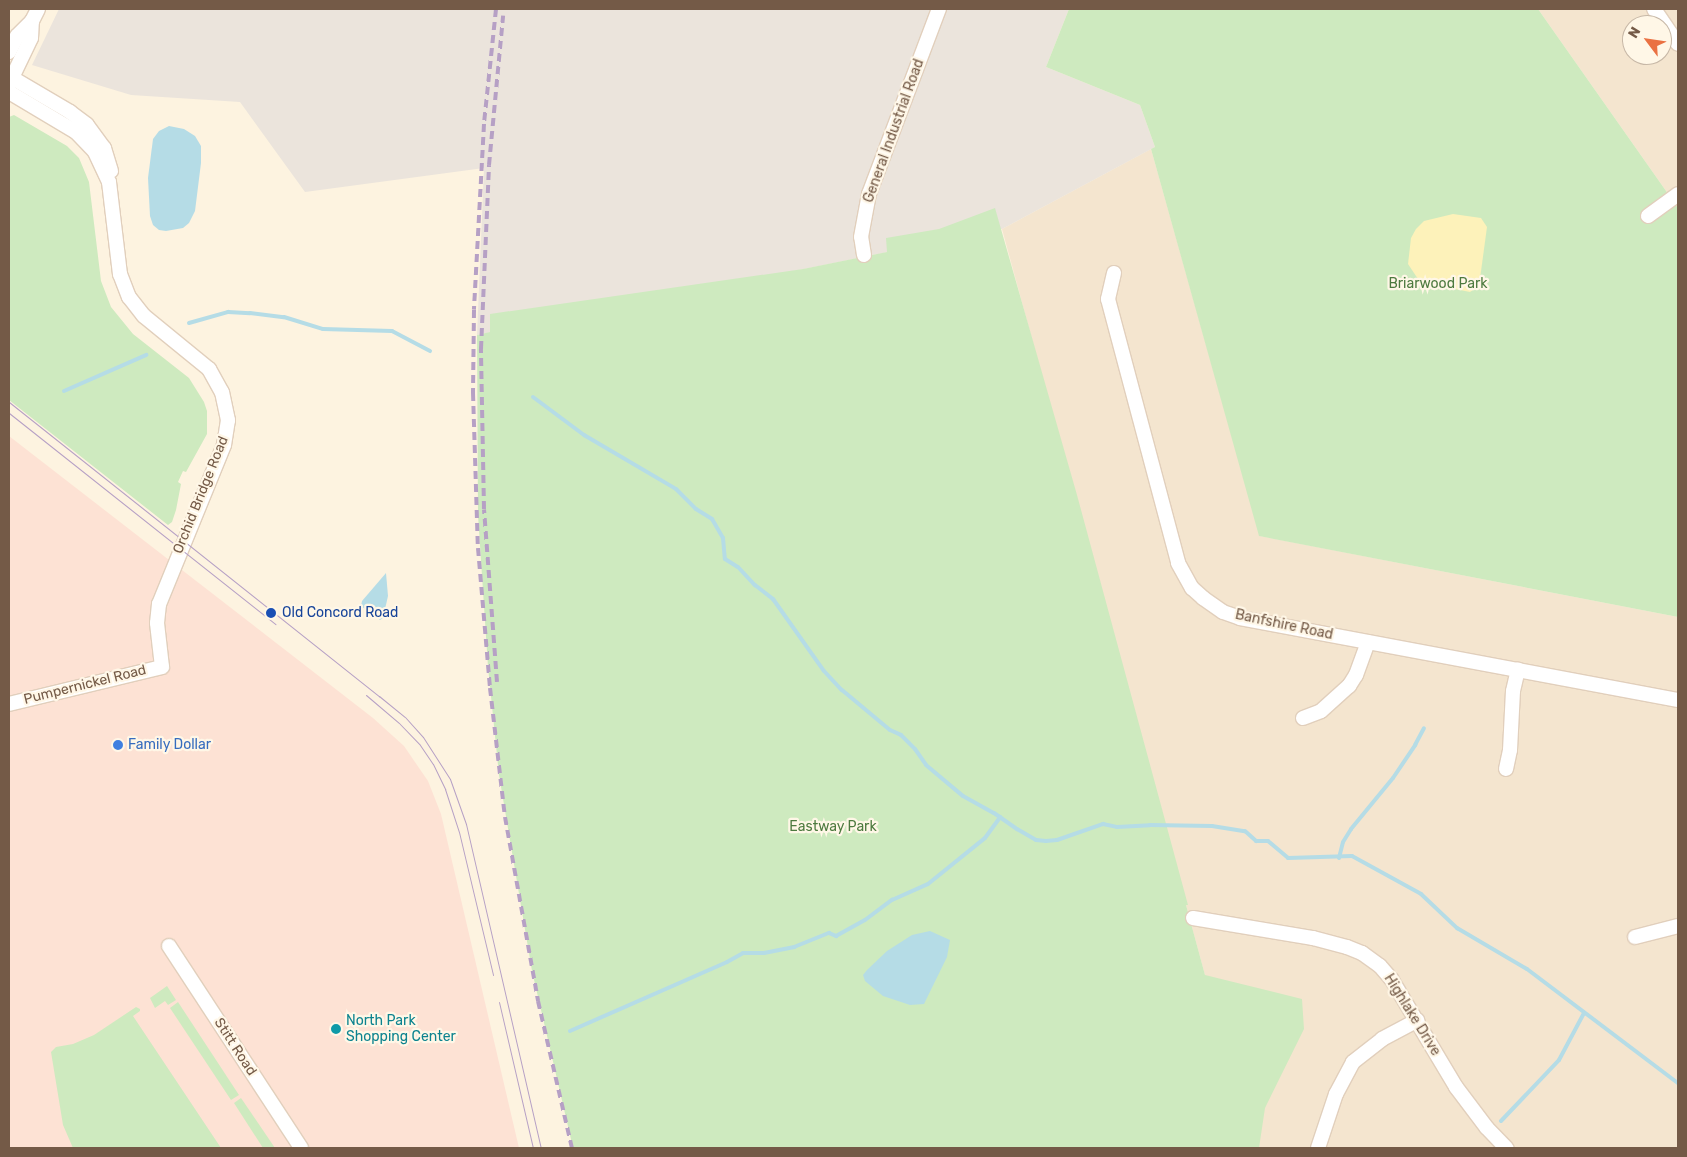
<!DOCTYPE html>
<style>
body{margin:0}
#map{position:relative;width:1687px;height:1157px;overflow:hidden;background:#fdf3e0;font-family:Rubik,sans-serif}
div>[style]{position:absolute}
.residential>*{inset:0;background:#f4e5cf}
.commercial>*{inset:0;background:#fde2d4}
.industrial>*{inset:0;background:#ebe4dc}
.green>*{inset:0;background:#ceeabf}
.sand>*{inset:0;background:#fdf2ba}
.water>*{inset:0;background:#b5dce6}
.stream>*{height:4px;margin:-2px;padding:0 2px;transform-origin:2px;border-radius:2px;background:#b5dce6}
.roads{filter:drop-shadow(1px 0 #e1cfbc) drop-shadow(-1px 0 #e1cfbc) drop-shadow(0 1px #e1cfbc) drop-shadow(0 -1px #e1cfbc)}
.minor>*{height:14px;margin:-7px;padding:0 7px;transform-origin:7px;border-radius:7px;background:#fff}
.tram>*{height:1px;margin:-0.5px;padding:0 0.5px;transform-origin:0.5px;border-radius:0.5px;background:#b6a0c5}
.rail>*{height:4px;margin-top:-2px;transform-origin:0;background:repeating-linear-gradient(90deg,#b6a0c5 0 8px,transparent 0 13px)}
.dots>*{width:14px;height:14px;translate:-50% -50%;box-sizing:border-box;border:2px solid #fff7e7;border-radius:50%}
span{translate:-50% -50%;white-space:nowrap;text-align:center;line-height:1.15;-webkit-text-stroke:4.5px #fff7e7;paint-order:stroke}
.street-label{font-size:14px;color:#745a47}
.park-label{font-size:14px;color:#4d7a3f}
.transit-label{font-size:14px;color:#164399}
.left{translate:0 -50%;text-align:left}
.shop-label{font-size:14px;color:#366cbe}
.culture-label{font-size:14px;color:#0d838f}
.frame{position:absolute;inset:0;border:10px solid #745a47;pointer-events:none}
.north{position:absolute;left:1622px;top:15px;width:50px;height:50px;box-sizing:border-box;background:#fff7e7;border:1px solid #c7b8a7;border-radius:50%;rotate:301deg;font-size:14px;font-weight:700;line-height:20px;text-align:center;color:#745a47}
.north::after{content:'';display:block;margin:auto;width:18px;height:22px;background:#ea7142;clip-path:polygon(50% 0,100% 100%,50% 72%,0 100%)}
</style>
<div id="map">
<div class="residential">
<i style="clip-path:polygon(evenodd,1538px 9px,1678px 9px,1678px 208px,1538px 9px,1632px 25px,1662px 25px,1662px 55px,1632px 55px,1632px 25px)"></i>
<i style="clip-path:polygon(1151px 149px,1260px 536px,1678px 617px,1678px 1148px,1252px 1148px,1002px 229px)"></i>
</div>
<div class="commercial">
<i style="clip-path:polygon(9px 436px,373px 718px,404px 746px,428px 781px,441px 814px,519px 1148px,9px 1148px)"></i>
</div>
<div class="industrial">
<i style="clip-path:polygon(59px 9px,1069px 9px,1046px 67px,1140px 105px,1155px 147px,1002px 229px,477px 335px,484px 168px,305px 192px,240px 102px,131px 95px,32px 65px)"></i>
</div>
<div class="green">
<i style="clip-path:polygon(1069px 9px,1538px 9px,1678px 208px,1678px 617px,1259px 536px,1151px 149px,1155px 147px,1140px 105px,1046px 67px)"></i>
<i style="clip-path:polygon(14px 115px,67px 146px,79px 158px,89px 182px,101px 281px,111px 307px,133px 334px,189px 378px,204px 402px,207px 411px,207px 434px,186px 472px,183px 471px,178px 482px,181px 484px,176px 510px,172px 522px,168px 525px,9px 400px,9px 117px)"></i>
<i style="clip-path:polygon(995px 208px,1077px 495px,1188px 905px,1186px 905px,1205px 975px,1302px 999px,1304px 1029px,1265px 1108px,1259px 1148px,573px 1148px,532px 971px,499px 775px,488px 667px,478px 515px,477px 335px,490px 332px,490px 314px,803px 269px,887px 252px,886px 238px,939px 229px)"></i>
<i style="clip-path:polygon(167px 986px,176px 1000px,168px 1005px,165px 1001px,155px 1008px,150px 998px)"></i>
<i style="clip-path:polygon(178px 1002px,239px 1095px,231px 1100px,170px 1008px)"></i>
<i style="clip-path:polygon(136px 1007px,140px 1009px,140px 1011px,133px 1016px,221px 1148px,73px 1148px,63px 1125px,51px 1052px,56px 1047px,73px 1044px,94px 1035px)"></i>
<i style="clip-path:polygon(241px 1098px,275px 1148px,263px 1148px,234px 1103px)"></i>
</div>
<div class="sand">
<i style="clip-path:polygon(1453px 214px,1481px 218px,1487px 227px,1479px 286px,1470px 292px,1420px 282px,1408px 264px,1411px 238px,1416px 229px,1424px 221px)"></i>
</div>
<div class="water">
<i style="clip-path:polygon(169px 126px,184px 129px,195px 136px,201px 146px,201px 163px,195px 211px,189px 223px,183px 228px,166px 231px,159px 230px,153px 225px,150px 216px,148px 178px,153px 139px,159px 131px)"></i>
<i style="clip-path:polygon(386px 573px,388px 596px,383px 618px,380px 620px,361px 606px,362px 601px)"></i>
<i style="clip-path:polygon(930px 931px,950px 940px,947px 957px,924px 1004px,910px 1005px,883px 996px,865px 981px,863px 975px,867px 970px,887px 951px,912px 935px)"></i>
</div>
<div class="stream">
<i style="left:189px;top:323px;width:41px;rotate:-15.8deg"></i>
<i style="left:228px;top:312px;width:22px;rotate:3deg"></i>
<i style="left:250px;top:313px;width:34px;rotate:7deg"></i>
<i style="left:284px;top:317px;width:41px;rotate:17.1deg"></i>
<i style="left:323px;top:329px;width:69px;rotate:1.7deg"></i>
<i style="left:392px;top:331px;width:43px;rotate:27.8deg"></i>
<i style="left:64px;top:391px;width:90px;rotate:-23.7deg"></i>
<i style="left:533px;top:397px;width:64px;rotate:36.7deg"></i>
<i style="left:584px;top:435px;width:107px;rotate:30.4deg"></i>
<i style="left:676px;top:489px;width:28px;rotate:45deg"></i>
<i style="left:696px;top:509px;width:19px;rotate:32deg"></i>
<i style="left:712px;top:519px;width:22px;rotate:60deg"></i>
<i style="left:723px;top:538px;width:21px;rotate:85deg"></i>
<i style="left:725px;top:559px;width:15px;rotate:32deg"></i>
<i style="left:738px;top:567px;width:25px;rotate:47deg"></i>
<i style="left:755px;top:585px;width:23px;rotate:38deg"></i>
<i style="left:773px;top:599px;width:88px;rotate:54.7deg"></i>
<i style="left:824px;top:671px;width:26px;rotate:47deg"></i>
<i style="left:842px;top:690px;width:62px;rotate:39.8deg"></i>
<i style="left:890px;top:730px;width:12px;rotate:24deg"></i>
<i style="left:901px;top:735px;width:20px;rotate:45deg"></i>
<i style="left:915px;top:749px;width:19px;rotate:55deg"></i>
<i style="left:926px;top:765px;width:48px;rotate:40deg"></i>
<i style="left:963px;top:796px;width:35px;rotate:29deg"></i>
<i style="left:994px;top:813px;width:28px;rotate:35deg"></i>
<i style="left:1017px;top:829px;width:22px;rotate:30deg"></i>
<i style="left:1036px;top:840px;width:10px;rotate:6deg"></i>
<i style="left:1046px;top:841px;width:11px;rotate:-5deg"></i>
<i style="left:1057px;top:840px;width:49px;rotate:-19.2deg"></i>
<i style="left:1103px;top:824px;width:14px;rotate:12deg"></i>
<i style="left:1117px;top:827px;width:33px;rotate:-3deg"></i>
<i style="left:1150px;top:825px;width:62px;rotate:0.9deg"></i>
<i style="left:1212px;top:826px;width:33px;rotate:9deg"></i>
<i style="left:1245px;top:831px;width:15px;rotate:42deg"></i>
<i style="left:1256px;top:841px;width:12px"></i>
<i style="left:1268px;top:841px;width:26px;rotate:40deg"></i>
<i style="left:1288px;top:858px;width:64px;rotate:-1.8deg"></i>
<i style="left:1352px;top:856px;width:79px;rotate:28.8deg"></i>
<i style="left:1421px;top:894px;width:50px;rotate:43.4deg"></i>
<i style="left:1457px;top:928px;width:81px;rotate:30.4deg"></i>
<i style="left:1527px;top:969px;width:189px;rotate:37.1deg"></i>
<i style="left:1339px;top:858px;width:16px;rotate:-76deg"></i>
<i style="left:1343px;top:842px;width:15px;rotate:-58deg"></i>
<i style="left:1351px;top:829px;width:66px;rotate:-50.5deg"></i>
<i style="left:1393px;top:778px;width:40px;rotate:-56deg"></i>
<i style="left:1415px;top:745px;width:19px;rotate:-62deg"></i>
<i style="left:570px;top:1031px;width:171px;rotate:-23.7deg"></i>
<i style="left:727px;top:962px;width:18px;rotate:-29deg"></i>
<i style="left:743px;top:953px;width:21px"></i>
<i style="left:764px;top:953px;width:31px;rotate:-11deg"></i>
<i style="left:794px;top:947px;width:38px;rotate:-22deg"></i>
<i style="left:829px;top:933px;width:8px;rotate:23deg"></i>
<i style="left:836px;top:936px;width:33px;rotate:-29deg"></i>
<i style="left:865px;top:920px;width:34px;rotate:-37deg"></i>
<i style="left:892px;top:900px;width:39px;rotate:-24deg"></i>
<i style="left:928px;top:884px;width:73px;rotate:-38.9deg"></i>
<i style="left:985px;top:838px;width:26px;rotate:-54deg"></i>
<i style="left:1501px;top:1121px;width:84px;rotate:-46.4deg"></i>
<i style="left:1559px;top:1060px;width:53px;rotate:-62deg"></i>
</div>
<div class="roads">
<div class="minor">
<i style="left:1654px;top:9px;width:42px;rotate:55.6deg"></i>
<i style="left:9px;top:52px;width:18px;rotate:-63deg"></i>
<i style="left:17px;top:36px;width:21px;rotate:-45deg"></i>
<i style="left:32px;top:21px;width:13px;rotate:-63deg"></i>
<i style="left:9px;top:76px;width:71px;rotate:30.5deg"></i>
<i style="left:70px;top:112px;width:21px;rotate:37deg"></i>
<i style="left:87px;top:125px;width:29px;rotate:54deg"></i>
<i style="left:104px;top:148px;width:24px;rotate:73deg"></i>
<i style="left:9px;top:84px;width:51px;rotate:-64.4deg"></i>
<i style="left:31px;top:38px;width:17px;rotate:-87deg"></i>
<i style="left:9px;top:92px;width:78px;rotate:30.8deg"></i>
<i style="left:76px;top:132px;width:28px;rotate:46deg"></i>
<i style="left:95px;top:152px;width:33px;rotate:65deg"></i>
<i style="left:109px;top:182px;width:93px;rotate:83.2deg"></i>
<i style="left:120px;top:274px;width:25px;rotate:69deg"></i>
<i style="left:129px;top:297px;width:24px;rotate:52deg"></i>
<i style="left:144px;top:316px;width:84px;rotate:39.2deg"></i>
<i style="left:209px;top:369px;width:26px;rotate:61deg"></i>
<i style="left:222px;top:392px;width:29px;rotate:78deg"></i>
<i style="left:228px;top:420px;width:25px;rotate:99deg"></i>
<i style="left:224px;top:445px;width:172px;rotate:112.2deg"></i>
<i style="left:159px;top:604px;width:19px;rotate:96deg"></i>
<i style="left:157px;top:623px;width:44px;rotate:83.5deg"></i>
<i style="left:162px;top:667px;width:157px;rotate:166.4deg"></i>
<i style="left:1648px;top:216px;width:37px;rotate:-36deg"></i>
<i style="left:864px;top:255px;width:18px;rotate:-99deg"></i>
<i style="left:861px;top:237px;width:44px;rotate:-79.5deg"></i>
<i style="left:869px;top:194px;width:198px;rotate:-69.3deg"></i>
<i style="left:1114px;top:273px;width:27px;rotate:103deg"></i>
<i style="left:1108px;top:299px;width:273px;rotate:75.1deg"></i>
<i style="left:1178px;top:563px;width:29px;rotate:61deg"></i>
<i style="left:1192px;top:588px;width:15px;rotate:42deg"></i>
<i style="left:1203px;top:598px;width:24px;rotate:35deg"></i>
<i style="left:1223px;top:612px;width:18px;rotate:19deg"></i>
<i style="left:1240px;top:618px;width:446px;rotate:10.6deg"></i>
<i style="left:1303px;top:718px;width:19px;rotate:-21deg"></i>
<i style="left:1321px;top:711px;width:38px;rotate:-42deg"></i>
<i style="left:1349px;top:686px;width:13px;rotate:-58deg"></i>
<i style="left:1356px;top:675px;width:35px;rotate:-70deg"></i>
<i style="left:1506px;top:769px;width:19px;rotate:-78deg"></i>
<i style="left:1510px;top:750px;width:59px;rotate:-87.1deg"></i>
<i style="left:1513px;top:691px;width:22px;rotate:-77deg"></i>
<i style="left:1193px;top:918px;width:122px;rotate:9.5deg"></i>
<i style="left:1313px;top:938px;width:35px;rotate:15deg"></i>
<i style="left:1347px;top:947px;width:16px;rotate:22deg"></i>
<i style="left:1362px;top:953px;width:22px;rotate:36deg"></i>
<i style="left:1380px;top:966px;width:18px;rotate:49deg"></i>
<i style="left:1392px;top:980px;width:125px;rotate:59.1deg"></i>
<i style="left:1456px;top:1087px;width:51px;rotate:52.9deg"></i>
<i style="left:1487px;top:1128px;width:28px;rotate:46deg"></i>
<i style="left:1635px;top:937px;width:44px;rotate:-14.3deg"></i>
<i style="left:169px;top:946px;width:241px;rotate:56.8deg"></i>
<i style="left:1318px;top:1148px;width:57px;rotate:-71.6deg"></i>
<i style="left:1336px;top:1094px;width:36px;rotate:-62deg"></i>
<i style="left:1353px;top:1062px;width:37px;rotate:-38deg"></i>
<i style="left:1382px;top:1039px;width:40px;rotate:-28deg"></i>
</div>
</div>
<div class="tram">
<i style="left:9px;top:402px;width:473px;rotate:38.5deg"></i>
<i style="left:379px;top:696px;width:33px;rotate:39deg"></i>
<i style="left:405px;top:717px;width:27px;rotate:48deg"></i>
<i style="left:423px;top:737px;width:50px;rotate:57.3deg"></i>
<i style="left:450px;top:779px;width:48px;rotate:70.4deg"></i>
<i style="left:466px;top:824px;width:333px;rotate:77deg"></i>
<i style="left:9px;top:413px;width:340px;rotate:38.4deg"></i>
<i style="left:366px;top:695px;width:43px;rotate:40.3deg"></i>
<i style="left:399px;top:723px;width:30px;rotate:46deg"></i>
<i style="left:420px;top:745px;width:23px;rotate:56deg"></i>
<i style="left:433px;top:764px;width:28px;rotate:64deg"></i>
<i style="left:445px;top:789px;width:45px;rotate:72deg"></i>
<i style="left:459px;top:832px;width:147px;rotate:76.6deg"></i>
<i style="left:499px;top:1002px;width:150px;rotate:76.9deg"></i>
</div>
<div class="rail">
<i style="left:496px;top:9px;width:116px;rotate:96deg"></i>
<i style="left:484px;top:124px;width:186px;rotate:93.1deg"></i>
<i style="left:474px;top:310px;width:83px;rotate:90.7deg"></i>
<i style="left:473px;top:393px;width:155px;rotate:88.2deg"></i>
<i style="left:478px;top:548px;width:141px;rotate:85.1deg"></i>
<i style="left:490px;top:688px;width:130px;rotate:83.4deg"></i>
<i style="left:505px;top:817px;width:187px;rotate:79.8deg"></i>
<i style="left:538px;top:1001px;width:151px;rotate:77deg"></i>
<i style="left:497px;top:682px;width:173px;rotate:-94.3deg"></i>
<i style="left:484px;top:509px;width:160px;rotate:-91.1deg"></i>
<i style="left:481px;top:349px;width:184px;rotate:-87.5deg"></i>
<i style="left:489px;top:165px;width:150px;rotate:-84.6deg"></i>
</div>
<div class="dots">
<i style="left:271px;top:613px;background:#1a4fb4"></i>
<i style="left:118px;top:745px;background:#3f7fe0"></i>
<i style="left:336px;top:1029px;background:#0f9aa8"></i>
</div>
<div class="street-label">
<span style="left:894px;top:131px;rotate:-70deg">General Industrial Road</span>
<span style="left:201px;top:495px;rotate:-68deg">Orchid Bridge Road</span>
<span style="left:1284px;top:625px;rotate:12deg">Banfshire Road</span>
<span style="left:85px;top:685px;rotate:-14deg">Pumpernickel Road</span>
<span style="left:1412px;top:1015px;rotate:58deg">Highlake Drive</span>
<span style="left:235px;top:1047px;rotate:57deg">Stitt Road</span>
</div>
<div class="park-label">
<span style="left:1438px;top:284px">Briarwood Park</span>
<span style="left:833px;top:827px">Eastway Park</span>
</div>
<div class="transit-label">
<span class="left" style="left:282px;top:613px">Old Concord Road</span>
</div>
<div class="shop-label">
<span class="left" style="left:128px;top:745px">Family Dollar</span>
</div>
<div class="culture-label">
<span class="left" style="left:346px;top:1029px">North Park<br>Shopping Center</span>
</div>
<div class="frame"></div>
<div class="north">N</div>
</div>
